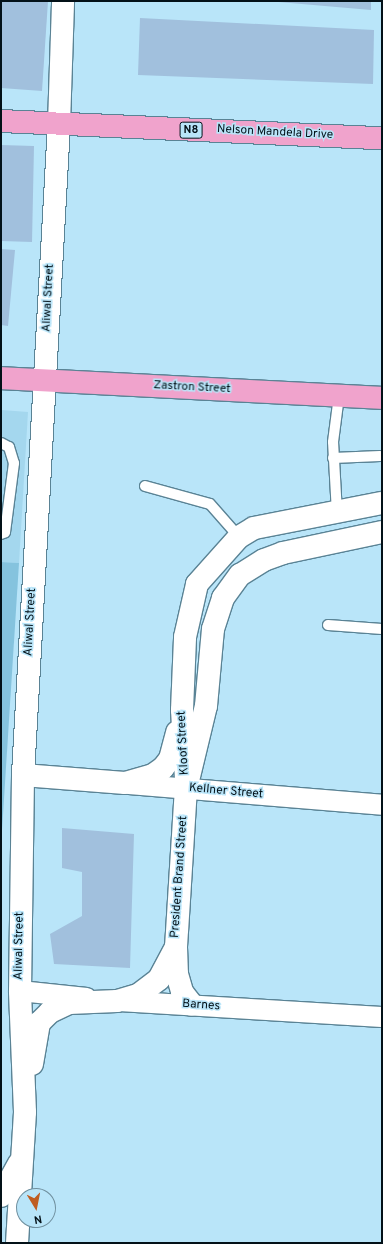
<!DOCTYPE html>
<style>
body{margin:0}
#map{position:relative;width:383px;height:1244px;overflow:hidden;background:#b9e5f9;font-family:Overpass,sans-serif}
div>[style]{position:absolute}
.built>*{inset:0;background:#a4d7ee}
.green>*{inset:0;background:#85c3de}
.building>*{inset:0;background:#a1c0dd}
.roads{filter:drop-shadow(1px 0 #5a8395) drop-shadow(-1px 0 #5a8395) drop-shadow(0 1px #5a8395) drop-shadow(0 -1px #5a8395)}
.service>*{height:10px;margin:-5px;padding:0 5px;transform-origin:5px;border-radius:5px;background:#fff}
.minor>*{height:20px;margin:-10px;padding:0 10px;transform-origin:10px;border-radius:10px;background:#fff}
.tertiary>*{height:22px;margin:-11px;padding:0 11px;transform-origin:11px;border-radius:11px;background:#fff}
.secondary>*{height:22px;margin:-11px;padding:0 11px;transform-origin:11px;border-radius:11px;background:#fff}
.trunk>*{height:22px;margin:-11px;padding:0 11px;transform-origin:11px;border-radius:11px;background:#f0a3cc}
span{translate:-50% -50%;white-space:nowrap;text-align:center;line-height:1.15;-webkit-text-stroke:3px #b9e5f9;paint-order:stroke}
.shield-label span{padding:1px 3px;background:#b9e5f9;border:1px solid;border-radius:3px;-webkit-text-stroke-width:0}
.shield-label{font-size:11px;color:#031118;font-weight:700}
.street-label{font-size:12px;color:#031118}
.frame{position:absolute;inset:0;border:2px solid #031118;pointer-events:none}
.north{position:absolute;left:16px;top:1188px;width:40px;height:40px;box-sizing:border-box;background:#b9e5f9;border:1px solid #70909f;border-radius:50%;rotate:170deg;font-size:11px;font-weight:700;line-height:16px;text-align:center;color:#031118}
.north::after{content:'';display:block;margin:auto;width:14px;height:18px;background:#bf5d22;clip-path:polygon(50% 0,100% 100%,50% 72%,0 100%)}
</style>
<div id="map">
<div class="built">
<i style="clip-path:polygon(1px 410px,28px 412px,19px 563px,1px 562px)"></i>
</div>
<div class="green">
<i style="clip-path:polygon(1px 562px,19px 563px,1px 846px)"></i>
</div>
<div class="building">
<i style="clip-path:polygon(1px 1px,48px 1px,42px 91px,1px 88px)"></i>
<i style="clip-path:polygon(267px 1px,371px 1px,371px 10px)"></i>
<i style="clip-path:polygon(140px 18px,374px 30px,373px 84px,138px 75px)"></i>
<i style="clip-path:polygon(1px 145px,34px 146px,32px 242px,1px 241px)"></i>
<i style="clip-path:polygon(1px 249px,15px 250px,8px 326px,1px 325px)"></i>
<i style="clip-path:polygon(62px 828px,134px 834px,130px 968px,54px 964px,50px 934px,82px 916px,82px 872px,62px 868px)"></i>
</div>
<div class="roads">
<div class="service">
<i style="left:1px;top:443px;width:9px;rotate:27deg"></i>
<i style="left:9px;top:447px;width:17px;rotate:73deg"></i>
<i style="left:14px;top:463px;width:70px;rotate:97.4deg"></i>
<i style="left:5px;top:532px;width:4px;rotate:153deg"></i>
<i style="left:333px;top:458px;width:47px;rotate:-2.4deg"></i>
<i style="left:145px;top:486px;width:67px;rotate:15.5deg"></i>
<i style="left:210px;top:504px;width:44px;rotate:48.7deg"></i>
<i style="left:337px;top:513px;width:71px;rotate:-93.2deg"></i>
<i style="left:333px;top:442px;width:46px;rotate:-82.6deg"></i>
<i style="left:328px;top:625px;width:54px;rotate:4.2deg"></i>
</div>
<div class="minor">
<i style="left:129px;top:784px;width:254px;rotate:4.7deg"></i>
<i style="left:20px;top:991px;width:67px;rotate:6deg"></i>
<i style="left:119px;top:1001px;width:263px;rotate:3.5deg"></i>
</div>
<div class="tertiary">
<i style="left:59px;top:124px;width:123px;rotate:-88.1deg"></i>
<i style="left:23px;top:775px;width:102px;rotate:4.5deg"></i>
<i style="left:125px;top:783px;width:29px;rotate:-16deg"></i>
<i style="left:153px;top:775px;width:12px;rotate:-35deg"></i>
<i style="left:163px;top:768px;width:11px;rotate:-52deg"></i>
<i style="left:170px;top:759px;width:28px;rotate:-75deg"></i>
<i style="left:186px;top:779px;width:69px;rotate:-93.3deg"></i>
<i style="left:182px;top:710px;width:73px;rotate:-87.6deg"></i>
<i style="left:185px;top:637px;width:54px;rotate:-77.2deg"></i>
<i style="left:197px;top:584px;width:63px;rotate:-48.2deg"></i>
<i style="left:239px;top:537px;width:17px;rotate:-31deg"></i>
<i style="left:254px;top:528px;width:130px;rotate:-11.1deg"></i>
</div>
<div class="secondary">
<i style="left:176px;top:947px;width:27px;rotate:88deg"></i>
<i style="left:177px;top:974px;width:19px;rotate:74deg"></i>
<i style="left:182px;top:992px;width:16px;rotate:52deg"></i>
<i style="left:32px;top:1064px;width:42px;rotate:-80.3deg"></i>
<i style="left:39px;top:1023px;width:16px;rotate:-45deg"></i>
<i style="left:50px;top:1012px;width:21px;rotate:-25deg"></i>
<i style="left:69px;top:1003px;width:48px;rotate:-2.4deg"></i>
<i style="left:117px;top:1001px;width:22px;rotate:-16deg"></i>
<i style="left:138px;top:995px;width:26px;rotate:-37deg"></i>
<i style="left:159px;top:979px;width:36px;rotate:-62deg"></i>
<i style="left:176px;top:947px;width:158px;rotate:-86.4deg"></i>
<i style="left:186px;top:789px;width:85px;rotate:-76.5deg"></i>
<i style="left:206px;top:706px;width:77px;rotate:-84.8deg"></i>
<i style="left:213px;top:629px;width:33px;rotate:-72deg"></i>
<i style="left:223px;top:598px;width:29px;rotate:-54deg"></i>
<i style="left:240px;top:575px;width:28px;rotate:-32deg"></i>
<i style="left:264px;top:560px;width:20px;rotate:-20deg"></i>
<i style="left:283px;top:553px;width:101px;rotate:-12deg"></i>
<i style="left:1px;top:1196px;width:37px;rotate:-61deg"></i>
<i style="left:17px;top:1243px;width:131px;rotate:-86.5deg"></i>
<i style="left:25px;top:1112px;width:121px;rotate:-92.4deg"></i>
<i style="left:20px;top:991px;width:216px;rotate:-89.2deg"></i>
<i style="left:23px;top:775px;width:652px;rotate:-86.83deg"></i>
</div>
<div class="trunk">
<i style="left:1px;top:121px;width:381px;rotate:2.6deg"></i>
<i style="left:1px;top:378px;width:382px;rotate:3deg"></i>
</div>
</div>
<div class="shield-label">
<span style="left:191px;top:130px">N8</span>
</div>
<div class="street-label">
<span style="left:275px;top:133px;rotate:3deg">Nelson Mandela Drive</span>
<span style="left:49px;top:298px;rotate:-87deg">Aliwal Street</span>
<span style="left:192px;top:388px;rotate:3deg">Zastron Street</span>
<span style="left:31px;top:622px;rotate:-87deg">Aliwal Street</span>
<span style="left:184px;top:743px;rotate:-93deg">Kloof Street</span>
<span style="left:226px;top:792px;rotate:5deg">Kellner Street</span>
<span style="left:180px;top:877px;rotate:-86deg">President Brand Street</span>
<span style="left:20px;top:946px;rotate:-89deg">Aliwal Street</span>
<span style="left:201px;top:1006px;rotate:4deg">Barnes</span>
</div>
<div class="frame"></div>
<div class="north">N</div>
</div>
